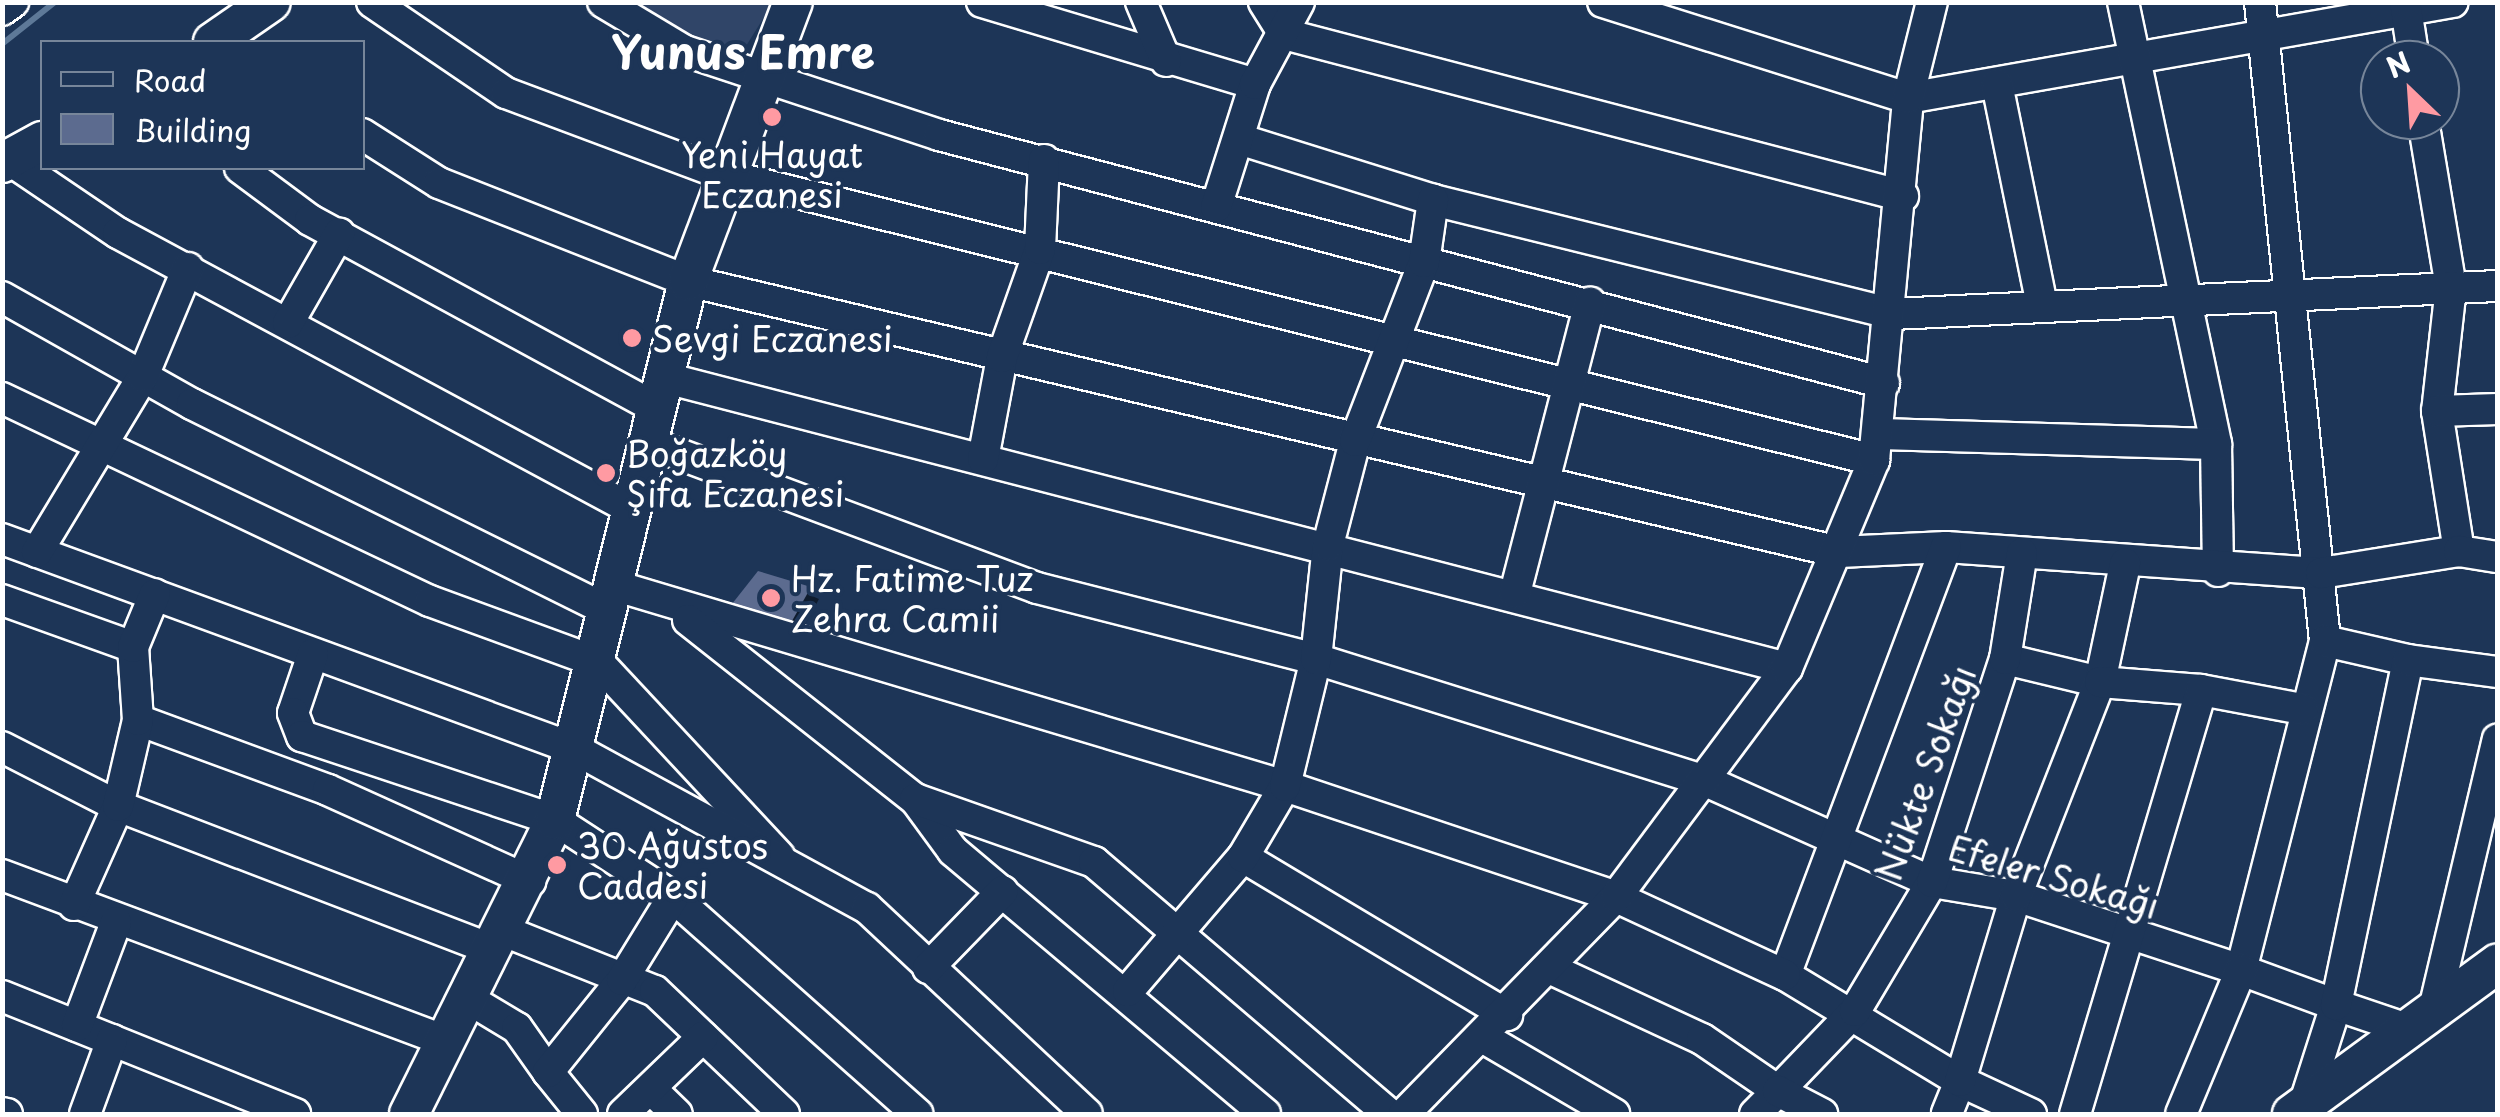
<!DOCTYPE html>
<meta charset="utf-8">
<style>
body{margin:0}
#map{position:relative;width:2500px;height:1117px;overflow:hidden;background:#1d3557;font-family:"Playpen Sans",sans-serif}
div>[style]{position:absolute}
.built>*{inset:0;background:#304568}
.shadow>*{inset:0;background:#0007}
.stream>*{height:6px;margin:-3px;padding:0 3px;transform-origin:3px;border-radius:3px;background:#5e7998}
.building>*{inset:0;background:#5c6b8f}
.roads{filter:drop-shadow(2px 0 #fff) drop-shadow(-2px 0 #fff) drop-shadow(0 2px #fff) drop-shadow(0 -2px #fff)}
.minor>*{height:30px;margin:-15px;padding:0 15px;transform-origin:15px;border-radius:15px;background:#1d3557}
.major>*{height:38px;margin:-19px;padding:0 19px;transform-origin:19px;border-radius:19px;background:#1d3557}
.dots>*{width:28px;height:28px;translate:-50% -50%;box-sizing:border-box;border:5px solid #1d3557;border-radius:50%}
span{translate:-50% -50%;white-space:nowrap;text-align:center;line-height:1.15;-webkit-text-stroke:8px #1d3557;paint-order:stroke}
.poi-label{font-size:35px;color:#fff}
.left{translate:0 -50%;text-align:left}
.street-label{font-size:35px;color:#fff}
.district-label{font-size:45px;color:#fff;font-weight:700}
.frame{position:absolute;inset:0;border:5px solid #fff;pointer-events:none}
.legend{position:absolute;left:40px;top:40px;width:325px;height:130px;box-sizing:border-box;background:#1d3557;border:2px solid #77869a;margin:0;padding:12px 18px;list-style:none;font-size:30px;color:#fff}
.legend li{display:flex;align-items:center;gap:20px;height:50px}
.legend b{width:50px;border:2px solid #77869a}
.north{position:absolute;left:2360px;top:40px;width:100px;height:100px;box-sizing:border-box;background:#1d3557;border:2px solid #77869a;border-radius:50%;rotate:335deg;font-size:28px;font-weight:700;line-height:40px;text-align:center;color:#fff}
.north::after{content:'';display:block;margin:auto;width:35px;height:45px;background:#ff9aa2;clip-path:polygon(50% 0,100% 100%,50% 72%,0 100%)}
</style>
<div id="map">
<div class="built">
<i style="clip-path:polygon(614px 3px,773px 3px,736px 62px)"></i>
</div>
<div class="shadow">
<i style="clip-path:polygon(759px 573px,819px 599px,797px 639px)"></i>
</div>
<div class="stream">
<i style="left:2px;top:44px;width:68px;rotate:-38.4deg"></i>
</div>
<div class="building">
<i style="clip-path:polygon(758px 571px,811px 587px,787px 630px,728px 609px)"></i>
</div>
<div class="roads">
<div class="minor">
<i style="left:372px;top:2px;width:162px;rotate:34.2deg"></i>
<i style="left:506px;top:93px;width:234px;rotate:20.5deg"></i>
<i style="left:725px;top:175px;width:1184px;rotate:13.93deg"></i>
<i style="left:603px;top:2px;width:96px;rotate:30.9deg"></i>
<i style="left:685px;top:51px;width:268px;rotate:18.3deg"></i>
<i style="left:939px;top:135px;width:977px;rotate:14.7deg"></i>
<i style="left:982px;top:2px;width:285px;rotate:16.7deg"></i>
<i style="left:1141px;top:2px;width:64px;rotate:67deg"></i>
<i style="left:1264px;top:2px;width:38px;rotate:58deg"></i>
<i style="left:1284px;top:34px;width:640px;rotate:14.67deg"></i>
<i style="left:1603px;top:2px;width:320px;rotate:17.5deg"></i>
<i style="left:1908px;top:98px;width:553px;rotate:-9.99deg"></i>
<i style="left:2123px;top:2px;width:452px;rotate:78.1deg"></i>
<i style="left:2216px;top:444px;width:127px;rotate:89.1deg"></i>
<i style="left:2260px;top:2px;width:642px;rotate:84.19deg"></i>
<i style="left:2325px;top:641px;width:340px;rotate:104.3deg"></i>
<i style="left:2241px;top:970px;width:101px;rotate:20.2deg"></i>
<i style="left:2336px;top:1005px;width:102px;rotate:107.7deg"></i>
<i style="left:2405px;top:2px;width:59px;rotate:81.2deg"></i>
<i style="left:2px;top:10px;width:14px;rotate:-36deg"></i>
<i style="left:1997px;top:84px;width:227px;rotate:78.5deg"></i>
<i style="left:2423px;top:120px;width:169px;rotate:80.5deg"></i>
<i style="left:2451px;top:287px;width:125px;rotate:96.4deg"></i>
<i style="left:2437px;top:411px;width:142px;rotate:81.1deg"></i>
<i style="left:362px;top:134px;width:91px;rotate:32.5deg"></i>
<i style="left:439px;top:183px;width:268px;rotate:21.5deg"></i>
<i style="left:688px;top:281px;width:1182px;rotate:13.25deg"></i>
<i style="left:1839px;top:552px;width:107px;rotate:-2.7deg"></i>
<i style="left:1946px;top:547px;width:376px;rotate:4deg"></i>
<i style="left:2321px;top:573px;width:140px;rotate:-9.1deg"></i>
<i style="left:2459px;top:551px;width:39px;rotate:9deg"></i>
<i style="left:1242px;top:140px;width:200px;rotate:17.4deg"></i>
<i style="left:1433px;top:200px;width:473px;rotate:13.9deg"></i>
<i style="left:1892px;top:314px;width:607px;rotate:-2.65deg"></i>
<i style="left:10px;top:160px;width:130px;rotate:34.1deg"></i>
<i style="left:118px;top:233px;width:585px;rotate:28.27deg"></i>
<i style="left:240px;top:168px;width:87px;rotate:36.6deg"></i>
<i style="left:310px;top:220px;width:394px;rotate:28.5deg"></i>
<i style="left:1216px;top:207px;width:129px;rotate:-72.4deg"></i>
<i style="left:1255px;top:84px;width:93px;rotate:-61.8deg"></i>
<i style="left:2px;top:297px;width:218px;rotate:29.4deg"></i>
<i style="left:192px;top:404px;width:466px;rotate:26.4deg"></i>
<i style="left:288px;top:323px;width:103px;rotate:-60.2deg"></i>
<i style="left:662px;top:377px;width:1162px;rotate:14.5deg"></i>
<i style="left:2px;top:398px;width:474px;rotate:25.4deg"></i>
<i style="left:430px;top:601px;width:180px;rotate:20.1deg"></i>
<i style="left:599px;top:663px;width:264px;rotate:47deg"></i>
<i style="left:2437px;top:411px;width:61px;rotate:-1.9deg"></i>
<i style="left:1879px;top:434px;width:337px;rotate:1.7deg"></i>
<i style="left:652px;top:444px;width:411px;rotate:20.5deg"></i>
<i style="left:1037px;top:588px;width:288px;rotate:14.3deg"></i>
<i style="left:1316px;top:659px;width:411px;rotate:17.4deg"></i>
<i style="left:1708px;top:782px;width:245px;rotate:24.1deg"></i>
<i style="left:1932px;top:882px;width:85px;rotate:9.5deg"></i>
<i style="left:2016px;top:896px;width:237px;rotate:18.2deg"></i>
<i style="left:2241px;top:970px;width:156px;rotate:112.6deg"></i>
<i style="left:983px;top:459px;width:104px;rotate:-79.4deg"></i>
<i style="left:1002px;top:357px;width:114px;rotate:-70.6deg"></i>
<i style="left:1040px;top:249px;width:89px;rotate:-87.4deg"></i>
<i style="left:2px;top:539px;width:610px;rotate:20.13deg"></i>
<i style="left:575px;top:749px;width:332px;rotate:28.6deg"></i>
<i style="left:867px;top:908px;width:301px;rotate:43.1deg"></i>
<i style="left:1946px;top:547px;width:457px;rotate:110.6deg"></i>
<i style="left:1785px;top:975px;width:205px;rotate:31.2deg"></i>
<i style="left:1960px;top:1081px;width:35px;rotate:112deg"></i>
<i style="left:37px;top:552px;width:205px;rotate:-58.9deg"></i>
<i style="left:143px;top:376px;width:117px;rotate:-67.4deg"></i>
<i style="left:613px;top:585px;width:701px;rotate:16.65deg"></i>
<i style="left:1285px;top:786px;width:349px;rotate:18.5deg"></i>
<i style="left:1616px;top:897px;width:186px;rotate:24.8deg"></i>
<i style="left:1515px;top:593px;width:300px;rotate:-75.5deg"></i>
<i style="left:2px;top:600px;width:139px;rotate:19.7deg"></i>
<i style="left:688px;top:620px;width:289px;rotate:38.3deg"></i>
<i style="left:915px;top:799px;width:64px;rotate:53.8deg"></i>
<i style="left:953px;top:851px;width:408px;rotate:40.1deg"></i>
<i style="left:2325px;top:641px;width:85px;rotate:12.9deg"></i>
<i style="left:313px;top:654px;width:62px;rotate:108.7deg"></i>
<i style="left:293px;top:713px;width:25px;rotate:69deg"></i>
<i style="left:302px;top:736px;width:267px;rotate:18.4deg"></i>
<i style="left:555px;top:820px;width:141px;rotate:33.1deg"></i>
<i style="left:673px;top:897px;width:327px;rotate:41.6deg"></i>
<i style="left:2005px;top:659px;width:98px;rotate:13.6deg"></i>
<i style="left:2100px;top:682px;width:121px;rotate:-78deg"></i>
<i style="left:138px;top:720px;width:202px;rotate:20.2deg"></i>
<i style="left:328px;top:790px;width:222px;rotate:24.3deg"></i>
<i style="left:2px;top:747px;width:130px;rotate:27deg"></i>
<i style="left:118px;top:806px;width:402px;rotate:21deg"></i>
<i style="left:915px;top:799px;width:190px;rotate:19.4deg"></i>
<i style="left:1094px;top:862px;width:388px;rotate:40.5deg"></i>
<i style="left:1243px;top:857px;width:308px;rotate:30.9deg"></i>
<i style="left:2px;top:875px;width:471px;rotate:20.5deg"></i>
<i style="left:74px;top:905px;width:108px;rotate:-66deg"></i>
<i style="left:118px;top:806px;width:88px;rotate:-76.9deg"></i>
<i style="left:138px;top:720px;width:73px;rotate:-93.9deg"></i>
<i style="left:133px;top:647px;width:57px;rotate:-67.5deg"></i>
<i style="left:504px;top:931px;width:162px;rotate:21.7deg"></i>
<i style="left:655px;top:991px;width:178px;rotate:43.6deg"></i>
<i style="left:928px;top:968px;width:107px;rotate:-45.8deg"></i>
<i style="left:1551px;top:969px;width:166px;rotate:24.9deg"></i>
<i style="left:1702px;top:1039px;width:92px;rotate:34.4deg"></i>
<i style="left:1778px;top:1091px;width:111px;rotate:-46.1deg"></i>
<i style="left:1855px;top:1011px;width:150px;rotate:-59.2deg"></i>
<i style="left:1932px;top:882px;width:235px;rotate:-71.9deg"></i>
<i style="left:2005px;top:659px;width:107px;rotate:-80.9deg"></i>
<i style="left:1128px;top:991px;width:177px;rotate:-49.4deg"></i>
<i style="left:1243px;top:857px;width:82px;rotate:-59.4deg"></i>
<i style="left:1285px;top:786px;width:131px;rotate:-76.3deg"></i>
<i style="left:1316px;top:659px;width:115px;rotate:-84deg"></i>
<i style="left:1328px;top:545px;width:107px;rotate:-75.4deg"></i>
<i style="left:1355px;top:441px;width:192px;rotate:-68.9deg"></i>
<i style="left:1424px;top:262px;width:63px;rotate:-81.7deg"></i>
<i style="left:2px;top:996px;width:316px;rotate:21.9deg"></i>
<i style="left:467px;top:998px;width:58px;rotate:31deg"></i>
<i style="left:517px;top:1028px;width:54px;rotate:54.8deg"></i>
<i style="left:2434px;top:1009px;width:277px;rotate:-76.7deg"></i>
<i style="left:77px;top:1026px;width:111px;rotate:-69.4deg"></i>
<i style="left:2407px;top:1029px;width:75px;rotate:-161.3deg"></i>
<i style="left:2336px;top:1005px;width:352px;rotate:-78.2deg"></i>
<i style="left:2408px;top:660px;width:91px;rotate:7.6deg"></i>
<i style="left:1484px;top:1038px;width:151px;rotate:30.3deg"></i>
<i style="left:653px;top:1091px;width:33px;rotate:44deg"></i>
<i style="left:2px;top:1113px;width:5px;rotate:11deg"></i>
<i style="left:85px;top:1114px;width:79px;rotate:-70deg"></i>
<i style="left:582px;top:1114px;width:54px;rotate:-129deg"></i>
<i style="left:548px;top:1072px;width:118px;rotate:-51.2deg"></i>
<i style="left:622px;top:980px;width:97px;rotate:-58.4deg"></i>
<i style="left:623px;top:1114px;width:111px;rotate:-43.9deg"></i>
<i style="left:1404px;top:1114px;width:303px;rotate:-45.7deg"></i>
<i style="left:1616px;top:897px;width:286px;rotate:-53.3deg"></i>
<i style="left:1787px;top:668px;width:225px;rotate:-67.3deg"></i>
<i style="left:1874px;top:460px;width:364px;rotate:-84.6deg"></i>
<i style="left:1908px;top:98px;width:99px;rotate:-76deg"></i>
<i style="left:1755px;top:1114px;width:33px;rotate:-45deg"></i>
<i style="left:1778px;top:1091px;width:50px;rotate:27.6deg"></i>
<i style="left:2031px;top:1114px;width:78px;rotate:-155.1deg"></i>
<i style="left:1960px;top:1081px;width:193px;rotate:-73.2deg"></i>
<i style="left:2016px;top:896px;width:230px;rotate:-68.6deg"></i>
<i style="left:2100px;top:682px;width:101px;rotate:4.5deg"></i>
<i style="left:2075px;top:1114px;width:442px;rotate:-73.4deg"></i>
<i style="left:2201px;top:690px;width:104px;rotate:10.6deg"></i>
</div>
<div class="major">
<i style="left:213px;top:42px;width:70px;rotate:-34.6deg"></i>
<i style="left:2px;top:163px;width:46px;rotate:-28.8deg"></i>
<i style="left:409px;top:1114px;width:328px;rotate:-63.6deg"></i>
<i style="left:555px;top:820px;width:555px;rotate:-76.14deg"></i>
<i style="left:688px;top:281px;width:298px;rotate:-69.4deg"></i>
<i style="left:2292px;top:1114px;width:255px;rotate:-36.2deg"></i>
</div>
</div>
<div class="dots">
<i style="left:772px;top:117px;background:#ff9aa2"></i>
<i style="left:632px;top:338px;background:#ff9aa2"></i>
<i style="left:606px;top:473px;background:#ff9aa2"></i>
<i style="left:771px;top:598px;background:#ff9aa2"></i>
<i style="left:557px;top:865px;background:#ff9aa2"></i>
</div>
<div class="poi-label">
<span style="left:772px;top:174px">Yeni Hayat<br>Eczanesi</span>
<span class="left" style="left:652px;top:338px">Sevgi Eczanesi</span>
<span class="left" style="left:626px;top:473px">Boğazköy<br>Şifa Eczanesi</span>
<span class="left" style="left:791px;top:598px">Hz. Fatime Tuz<br>Zehra Camii</span>
<span class="left" style="left:577px;top:865px">30 Ağustos<br>Caddesi</span>
</div>
<div class="street-label">
<span style="left:1925px;top:773px;rotate:-70deg">Nükte Sokağı</span>
<span style="left:2054px;top:876px;rotate:16deg">Efeler Sokağı</span>
</div>
<div class="district-label">
<span style="left:743px;top:51px">Yunus Emre</span>
</div>
<div class="frame"></div>
<ul class="legend">
<li><b style="height:12px;background:#1d3557"></b>Road</li>
<li><b style="height:28px;background:#5c6b8f"></b>Building</li>
</ul>
<div class="north">N</div>
</div>
